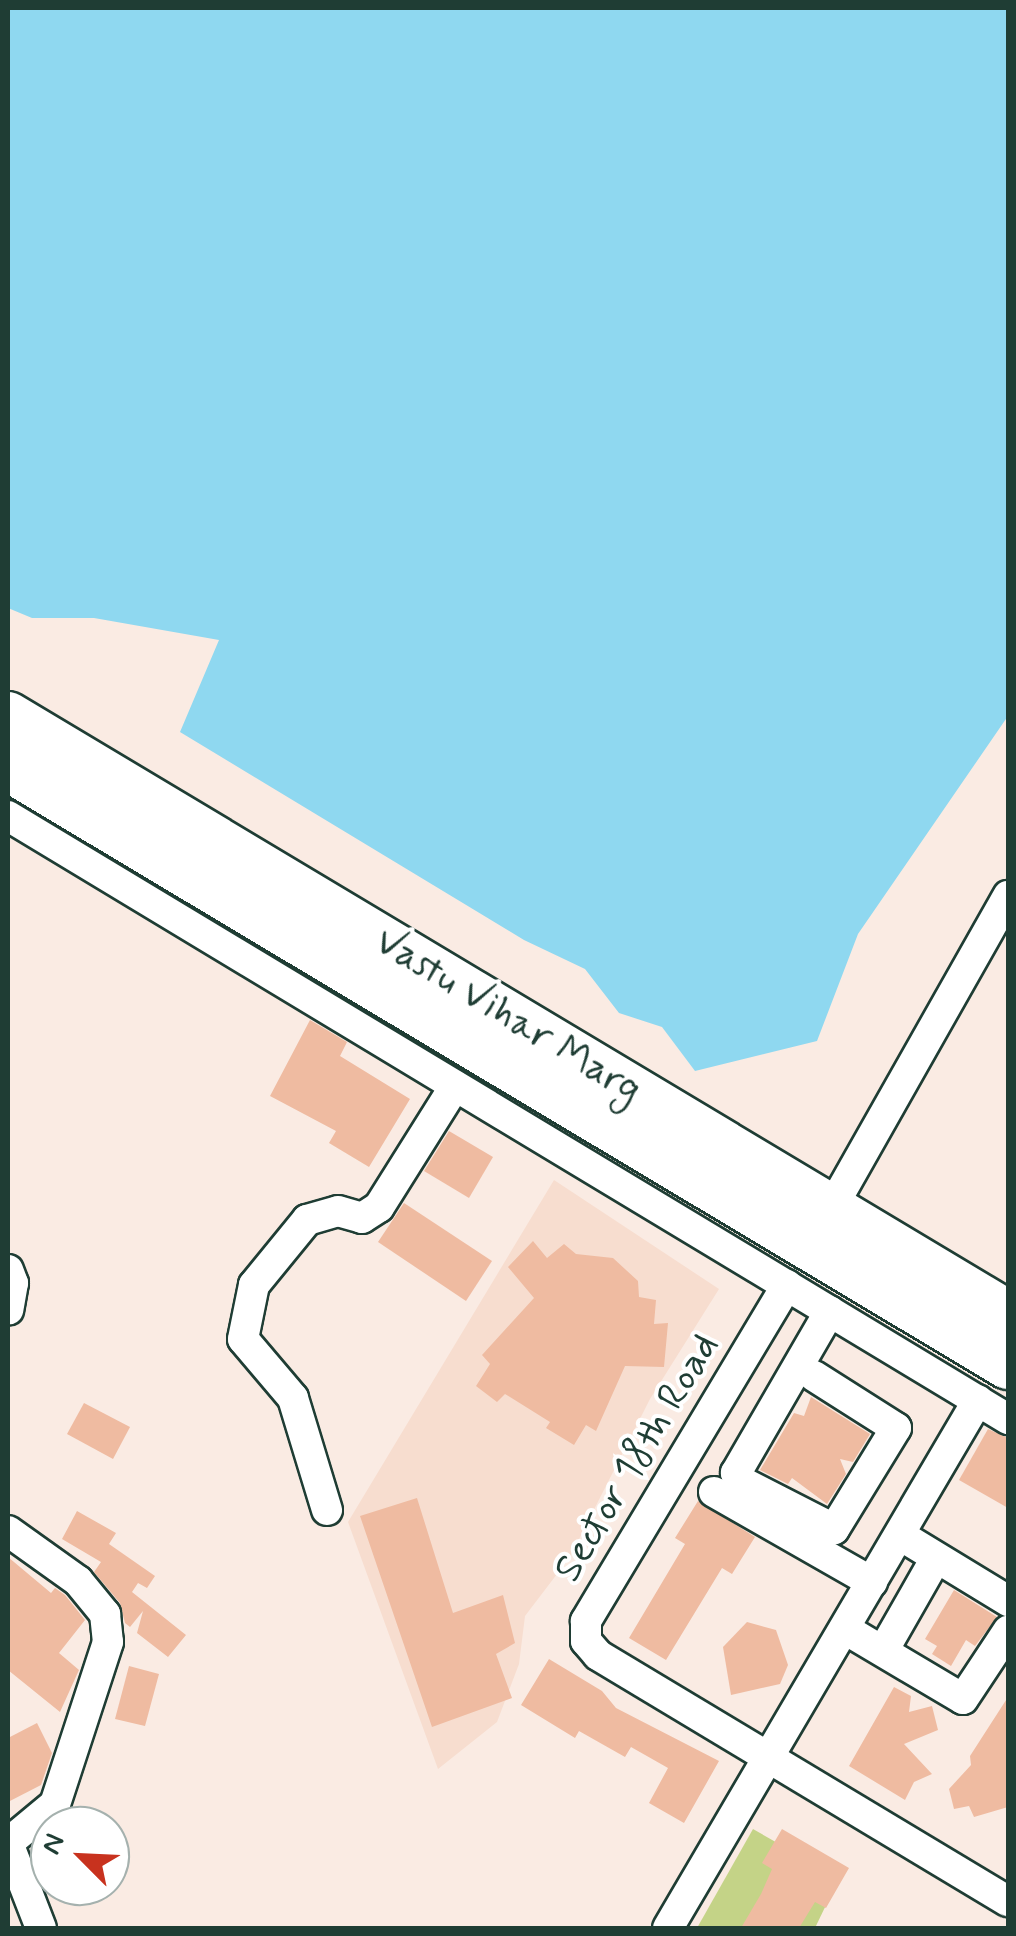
<!DOCTYPE html>
<style>
body{margin:0}
#map{position:relative;width:1016px;height:1936px;overflow:hidden;background:#faebe3;font-family:Mynerve,sans-serif}
div>[style]{position:absolute}
.built>*{inset:0;background:#f7ddcf}
.green>*{inset:0;background:#c4d387}
.water>*{inset:0;background:#8fd8f0}
.building>*{inset:0;background:#efbba1}
.roads{filter:drop-shadow(2px 0 #1f3d34) drop-shadow(-2px 0 #1f3d34) drop-shadow(0 2px #1f3d34) drop-shadow(0 -2px #1f3d34)}
.street>*{height:30px;margin:-15px;padding:0 15px;transform-origin:15px;border-radius:15px;background:#fff}
.primary>*{height:48px;margin:-24px;padding:0 24px;transform-origin:24px;border-radius:24px;background:#fff}
span{translate:-50% -50%;white-space:nowrap;text-align:center;line-height:1.15;-webkit-text-stroke:8px #fff;paint-order:stroke}
.street-label{font-size:40px;color:#1f3d34}
.frame{position:absolute;inset:0;border:10px solid #1f3d34;pointer-events:none}
.north{position:absolute;left:30px;top:1806px;width:100px;height:100px;box-sizing:border-box;background:#fff;border:2px solid #a5b1ae;border-radius:50%;rotate:294deg;font-size:28px;font-weight:700;line-height:40px;text-align:center;color:#1f3d34}
.north::after{content:'';display:block;margin:auto;width:35px;height:45px;background:#c8321e;clip-path:polygon(50% 0,100% 100%,50% 72%,0 100%)}
</style>
<div id="map">
<div class="built">
<i style="clip-path:polygon(554px 1180px,719px 1289px,650px 1399px,570px 1557px,525px 1616px,519px 1664px,497px 1722px,438px 1769px,348px 1522px)"></i>
</div>
<div class="green">
<i style="clip-path:polygon(753px 1829px,839px 1878px,815px 1928px,697px 1928px)"></i>
</div>
<div class="water">
<i style="clip-path:polygon(8px 8px,1008px 8px,1008px 716px,858px 934px,817px 1041px,695px 1071px,662px 1027px,619px 1013px,585px 969px,524px 940px,180px 732px,219px 640px,94px 618px,32px 618px,8px 608px)"></i>
</div>
<div class="building">
<i style="clip-path:polygon(310px 1020px,347px 1042px,340px 1056px,410px 1099px,369px 1167px,329px 1143px,336px 1131px,270px 1096px)"></i>
<i style="clip-path:polygon(449px 1131px,493px 1157px,469px 1198px,424px 1171px)"></i>
<i style="clip-path:polygon(404px 1203px,492px 1261px,466px 1301px,378px 1242px)"></i>
<i style="clip-path:polygon(533px 1241px,547px 1258px,564px 1244px,576px 1254px,613px 1258px,638px 1281px,639px 1297px,656px 1300px,654px 1324px,668px 1323px,664px 1367px,625px 1366px,596px 1431px,586px 1425px,574px 1445px,546px 1428px,550px 1422px,505px 1394px,497px 1402px,476px 1386px,490px 1364px,482px 1355px,534px 1298px,508px 1267px)"></i>
<i style="clip-path:polygon(811px 1397px,870px 1434px,853px 1462px,840px 1459px,846px 1474px,827px 1504px,792px 1478px,788px 1484px,760px 1470px,794px 1413px,804px 1416px)"></i>
<i style="clip-path:polygon(84px 1403px,130px 1427px,113px 1459px,67px 1434px)"></i>
<i style="clip-path:polygon(988px 1429px,1008px 1438px,1008px 1508px,959px 1480px)"></i>
<i style="clip-path:polygon(417px 1498px,453px 1613px,503px 1595px,515px 1643px,496px 1654px,512px 1698px,432px 1727px,360px 1516px)"></i>
<i style="clip-path:polygon(698px 1501px,755px 1537px,732px 1574px,722px 1568px,666px 1660px,629px 1638px,685px 1544px,675px 1538px)"></i>
<i style="clip-path:polygon(77px 1511px,116px 1533px,109px 1544px,155px 1576px,147px 1588px,138px 1583px,132px 1592px,186px 1635px,168px 1657px,137px 1633px,143px 1611px,130px 1627px,125px 1623px,120px 1603px,94px 1572px,101px 1562px,62px 1539px)"></i>
<i style="clip-path:polygon(8px 1557px,51px 1593px,55px 1588px,65px 1595px,85px 1620px,59px 1653px,79px 1670px,60px 1712px,8px 1670px)"></i>
<i style="clip-path:polygon(954px 1590px,997px 1617px,975px 1646px,966px 1640px,951px 1666px,932px 1654px,937px 1646px,925px 1639px)"></i>
<i style="clip-path:polygon(747px 1622px,776px 1630px,788px 1665px,780px 1684px,731px 1695px,723px 1647px)"></i>
<i style="clip-path:polygon(549px 1659px,602px 1691px,616px 1708px,719px 1761px,684px 1823px,649px 1803px,668px 1768px,631px 1747px,625px 1757px,579px 1731px,575px 1738px,521px 1705px)"></i>
<i style="clip-path:polygon(129px 1666px,159px 1674px,145px 1726px,115px 1719px)"></i>
<i style="clip-path:polygon(894px 1687px,911px 1696px,909px 1712px,932px 1706px,938px 1730px,904px 1744px,932px 1774px,914px 1782px,905px 1800px,849px 1766px)"></i>
<i style="clip-path:polygon(1008px 1697px,1008px 1807px,974px 1817px,969px 1806px,954px 1809px,949px 1789px,971px 1765px,970px 1756px)"></i>
<i style="clip-path:polygon(37px 1723px,52px 1753px,41px 1785px,8px 1802px,8px 1738px)"></i>
<i style="clip-path:polygon(782px 1829px,849px 1868px,826px 1908px,815px 1902px,799px 1928px,741px 1928px,761px 1894px,772px 1869px,762px 1863px)"></i>
</div>
<div class="roads">
<div class="street">
<i style="left:8px;top:816px;width:1168px;rotate:31.09deg"></i>
<i style="left:831px;top:1209px;width:360px;rotate:-60.5deg"></i>
<i style="left:8px;top:1270px;width:14px;rotate:69deg"></i>
<i style="left:13px;top:1283px;width:27px;rotate:100deg"></i>
<i style="left:787px;top:1285px;width:392px;rotate:120.9deg"></i>
<i style="left:586px;top:1621px;width:20px;rotate:90deg"></i>
<i style="left:586px;top:1641px;width:18px;rotate:49deg"></i>
<i style="left:598px;top:1655px;width:478px;rotate:31deg"></i>
<i style="left:814px;top:1376px;width:97px;rotate:32.4deg"></i>
<i style="left:896px;top:1428px;width:119px;rotate:121.5deg"></i>
<i style="left:834px;top:1529px;width:101px;rotate:-152.9deg"></i>
<i style="left:744px;top:1483px;width:13px;rotate:-129deg"></i>
<i style="left:736px;top:1473px;width:187px;rotate:-59.9deg"></i>
<i style="left:714px;top:1492px;width:182px;rotate:29.7deg"></i>
<i style="left:327px;top:1510px;width:117px;rotate:-106.9deg"></i>
<i style="left:293px;top:1398px;width:77px;rotate:-130.3deg"></i>
<i style="left:243px;top:1339px;width:55px;rotate:-78.5deg"></i>
<i style="left:254px;top:1285px;width:84px;rotate:-50.8deg"></i>
<i style="left:307px;top:1220px;width:32px;rotate:-16deg"></i>
<i style="left:338px;top:1211px;width:25px;rotate:16deg"></i>
<i style="left:362px;top:1218px;width:20px;rotate:-33deg"></i>
<i style="left:379px;top:1207px;width:143px;rotate:-57.9deg"></i>
<i style="left:8px;top:1531px;width:86px;rotate:35.5deg"></i>
<i style="left:78px;top:1581px;width:43px;rotate:50.7deg"></i>
<i style="left:105px;top:1614px;width:28px;rotate:84deg"></i>
<i style="left:108px;top:1642px;width:170px;rotate:108.1deg"></i>
<i style="left:55px;top:1804px;width:61px;rotate:140.3deg"></i>
<i style="left:900px;top:1535px;width:127px;rotate:31.4deg"></i>
<i style="left:845px;top:1629px;width:137px;rotate:30.7deg"></i>
<i style="left:963px;top:1699px;width:82px;rotate:-56.5deg"></i>
<i style="left:883px;top:1651px;width:107px;rotate:-60.3deg"></i>
<i style="left:8px;top:1843px;width:91px;rotate:68.8deg"></i>
<i style="left:668px;top:1928px;width:612px;rotate:-59.58deg"></i>
</div>
<div class="primary">
<i style="left:8px;top:716px;width:1166px;rotate:30.92deg"></i>
<i style="left:8px;top:767px;width:1165px;rotate:30.88deg"></i>
</div>
</div>
<div class="street-label">
<span style="left:508px;top:1016px;rotate:31deg">Vastu Vihar Marg</span>
<span style="left:637px;top:1458px;rotate:-59deg">Sector 18th Road</span>
</div>
<div class="frame"></div>
<div class="north">N</div>
</div>
